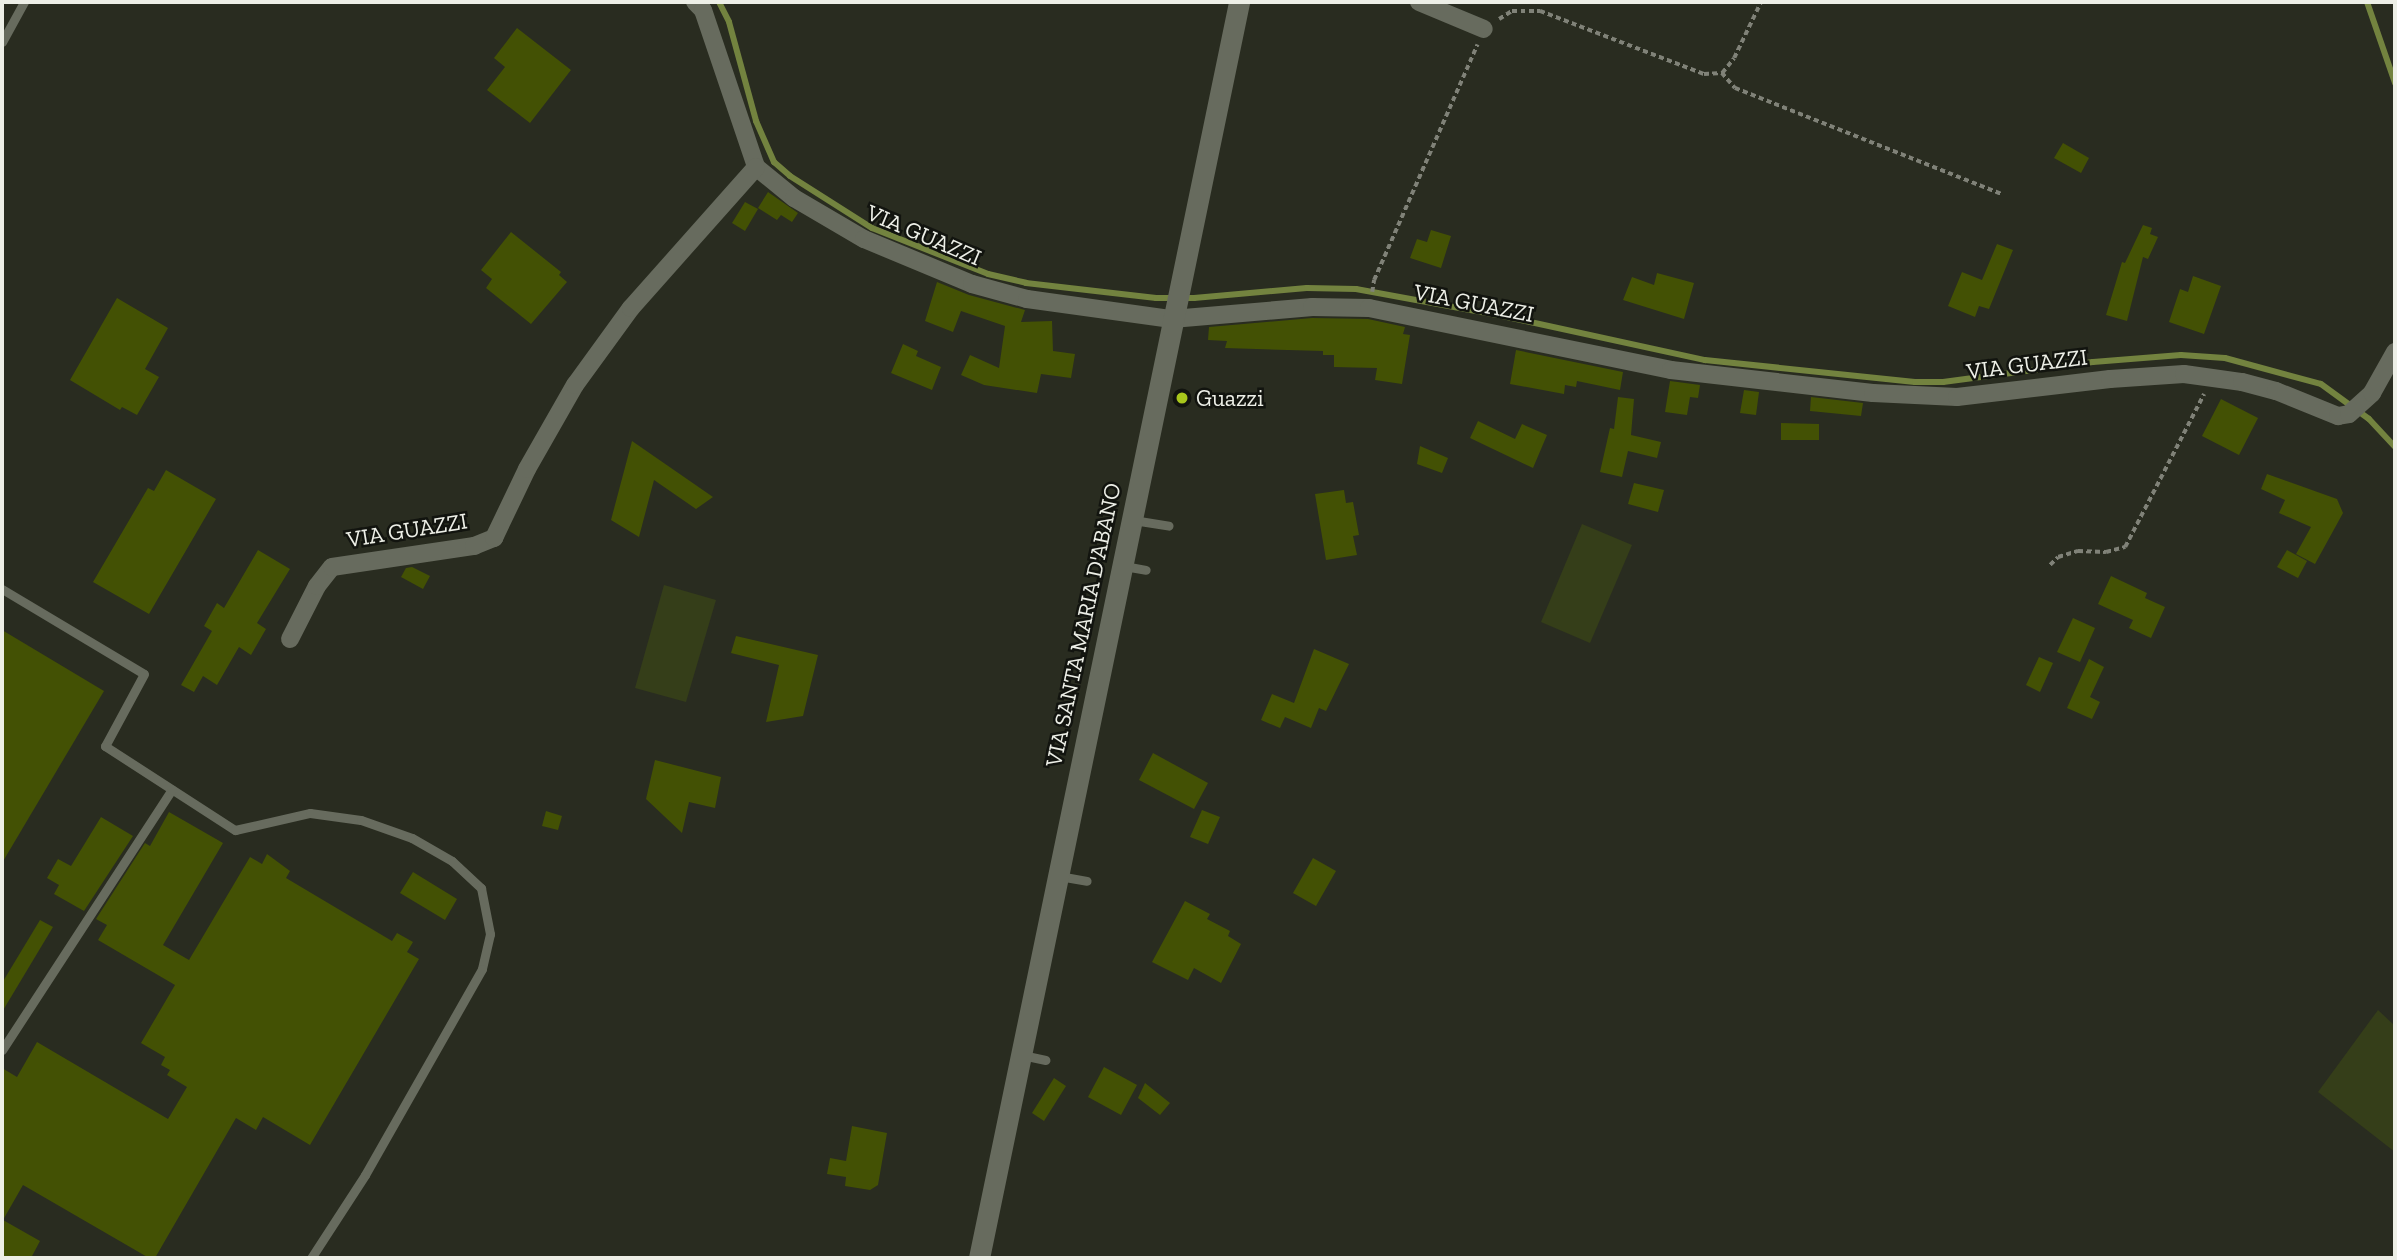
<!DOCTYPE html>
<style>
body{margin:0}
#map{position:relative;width:2397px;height:1260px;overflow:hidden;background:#292c20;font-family:"Zilla Slab",serif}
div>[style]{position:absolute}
.green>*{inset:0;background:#353e19}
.stream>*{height:6px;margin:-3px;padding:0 3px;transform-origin:3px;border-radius:3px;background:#73833f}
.building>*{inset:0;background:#435104}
.path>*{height:3.5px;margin-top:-1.75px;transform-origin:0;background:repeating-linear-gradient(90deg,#808278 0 5px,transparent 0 8.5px)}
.lane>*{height:9px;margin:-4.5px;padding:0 4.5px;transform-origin:4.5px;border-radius:4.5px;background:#676b5e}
.street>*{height:18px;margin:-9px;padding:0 9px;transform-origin:9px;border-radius:9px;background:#676b5e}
.secondary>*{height:21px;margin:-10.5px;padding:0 10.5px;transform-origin:10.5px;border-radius:10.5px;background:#676b5e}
.dots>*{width:19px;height:19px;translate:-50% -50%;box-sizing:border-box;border:4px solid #12140f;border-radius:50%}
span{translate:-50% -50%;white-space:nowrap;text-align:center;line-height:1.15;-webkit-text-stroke:5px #12140f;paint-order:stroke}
.street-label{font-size:23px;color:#edefe7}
.poi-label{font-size:23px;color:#edefe7}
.left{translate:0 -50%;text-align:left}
.frame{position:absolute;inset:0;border:4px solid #edefe7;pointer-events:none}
</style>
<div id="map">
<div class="green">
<i style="clip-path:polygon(1582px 524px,1632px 545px,1590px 643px,1541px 622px)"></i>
<i style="clip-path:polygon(664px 585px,716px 600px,686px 702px,635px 688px)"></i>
<i style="clip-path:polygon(2378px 1010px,2395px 1026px,2395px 1152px,2318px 1092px)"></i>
</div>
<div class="stream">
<i style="left:719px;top:2px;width:22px;rotate:63deg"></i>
<i style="left:729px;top:22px;width:103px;rotate:74.7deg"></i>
<i style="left:756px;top:121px;width:45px;rotate:66.3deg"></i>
<i style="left:774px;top:162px;width:21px;rotate:41deg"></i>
<i style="left:790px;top:176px;width:97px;rotate:32.4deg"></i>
<i style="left:872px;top:228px;width:125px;rotate:21.6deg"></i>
<i style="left:988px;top:274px;width:39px;rotate:13deg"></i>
<i style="left:1026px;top:283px;width:131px;rotate:6.6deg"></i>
<i style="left:1156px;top:298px;width:38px"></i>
<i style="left:1194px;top:298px;width:113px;rotate:-5.1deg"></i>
<i style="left:1307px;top:288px;width:49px;rotate:1.2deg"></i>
<i style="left:1356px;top:289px;width:144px;rotate:10.4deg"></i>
<i style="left:1498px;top:315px;width:212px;rotate:12.3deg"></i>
<i style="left:1705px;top:360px;width:211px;rotate:6deg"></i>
<i style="left:1915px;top:382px;width:28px"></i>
<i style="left:1943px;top:382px;width:151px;rotate:-7.6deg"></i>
<i style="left:2093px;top:362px;width:88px;rotate:-4.5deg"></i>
<i style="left:2181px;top:355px;width:44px;rotate:3.9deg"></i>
<i style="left:2225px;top:358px;width:99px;rotate:15.2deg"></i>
<i style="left:2321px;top:384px;width:59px;rotate:36.1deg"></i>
<i style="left:2369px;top:419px;width:38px;rotate:47deg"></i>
<i style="left:2367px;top:2px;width:86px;rotate:70.9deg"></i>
</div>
<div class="building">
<i style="clip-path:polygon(517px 28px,571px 70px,530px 123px,487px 90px,505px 67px,494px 58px)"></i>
<i style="clip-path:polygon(2063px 143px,2089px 158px,2081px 173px,2054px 158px)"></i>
<i style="clip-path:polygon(768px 192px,798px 213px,792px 222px,781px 215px,777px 220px,758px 208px)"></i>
<i style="clip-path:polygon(745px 202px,758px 209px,745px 231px,732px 223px)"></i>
<i style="clip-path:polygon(2143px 225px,2152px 228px,2150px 234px,2158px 237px,2148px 259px,2143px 257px,2127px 321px,2106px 315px,2122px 262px,2125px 263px)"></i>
<i style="clip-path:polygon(1431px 230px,1451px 236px,1441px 268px,1410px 258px,1417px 239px,1427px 242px)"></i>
<i style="clip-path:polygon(511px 232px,561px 272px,559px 275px,567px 282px,531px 324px,486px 288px,492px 279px,481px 270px)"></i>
<i style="clip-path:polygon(1997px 244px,2013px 250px,1989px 309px,1979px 306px,1975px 317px,1948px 306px,1962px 272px,1982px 280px)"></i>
<i style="clip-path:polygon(1657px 273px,1694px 283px,1684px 319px,1623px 300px,1632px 277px,1654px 285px)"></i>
<i style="clip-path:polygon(2193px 276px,2221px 286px,2204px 334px,2169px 322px,2180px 289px,2188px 292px)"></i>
<i style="clip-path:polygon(937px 282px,969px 295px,1025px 310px,1021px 322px,1052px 321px,1053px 351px,1075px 354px,1071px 378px,1041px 374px,1037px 393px,984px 385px,961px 375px,970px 355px,999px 368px,1005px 326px,961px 311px,953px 332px,925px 321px)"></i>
<i style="clip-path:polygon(117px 298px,168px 328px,145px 369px,159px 377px,137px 415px,122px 407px,120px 410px,70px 380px)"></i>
<i style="clip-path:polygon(1312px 318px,1368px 319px,1405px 327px,1403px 334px,1410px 335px,1402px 384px,1375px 380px,1377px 368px,1334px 367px,1334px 355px,1323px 355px,1323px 351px,1225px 348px,1227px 341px,1208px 340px,1209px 327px)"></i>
<i style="clip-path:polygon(903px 344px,918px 351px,916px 356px,941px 367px,932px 390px,891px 373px)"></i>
<i style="clip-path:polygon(1516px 350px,1623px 372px,1620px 390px,1577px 381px,1576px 387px,1565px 385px,1564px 394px,1510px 384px)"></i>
<i style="clip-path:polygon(1670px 381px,1700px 385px,1698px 398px,1690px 397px,1687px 415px,1665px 412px)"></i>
<i style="clip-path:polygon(1744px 390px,1759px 392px,1756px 415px,1740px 413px)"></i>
<i style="clip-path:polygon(1618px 397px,1634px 399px,1631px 435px,1661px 442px,1657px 458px,1628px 451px,1622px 477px,1600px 472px,1610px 428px,1614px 429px)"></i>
<i style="clip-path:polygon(1811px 397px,1863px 403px,1861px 416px,1810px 411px)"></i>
<i style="clip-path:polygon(2221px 399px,2258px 418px,2239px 455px,2202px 436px)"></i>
<i style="clip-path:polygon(1478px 421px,1515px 439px,1522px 424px,1547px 435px,1533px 468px,1470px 438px)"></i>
<i style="clip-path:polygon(1781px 423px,1819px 424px,1819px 440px,1781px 440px)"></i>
<i style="clip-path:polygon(632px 441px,713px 497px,696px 509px,654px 480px,639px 537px,611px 520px)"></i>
<i style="clip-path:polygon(1420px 446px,1448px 458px,1442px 473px,1417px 464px)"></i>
<i style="clip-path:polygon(166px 470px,216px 499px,149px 614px,93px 582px,148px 488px,154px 491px)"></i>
<i style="clip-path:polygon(2267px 474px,2337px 499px,2343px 513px,2315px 564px,2296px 554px,2311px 527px,2279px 513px,2285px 500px,2261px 489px)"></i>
<i style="clip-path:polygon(1634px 483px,1664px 490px,1658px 512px,1628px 504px)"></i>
<i style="clip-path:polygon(1344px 490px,1346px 503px,1353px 502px,1359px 535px,1353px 536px,1357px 555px,1326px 560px,1315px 494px)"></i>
<i style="clip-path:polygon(258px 550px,290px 569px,257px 623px,266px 629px,251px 655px,239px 647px,217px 685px,203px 676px,194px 692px,181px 685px,212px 631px,204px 626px,217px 603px,224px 608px)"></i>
<i style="clip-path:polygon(2287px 550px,2307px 561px,2298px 578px,2277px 567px)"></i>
<i style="clip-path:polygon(412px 567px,430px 576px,423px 589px,401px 577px,406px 568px)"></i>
<i style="clip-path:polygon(2111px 576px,2147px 593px,2145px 598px,2165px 607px,2151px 638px,2129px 628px,2133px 620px,2098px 604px)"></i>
<i style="clip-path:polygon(2073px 618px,2095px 628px,2080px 662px,2057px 652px)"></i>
<i style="clip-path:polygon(2px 630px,104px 691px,2px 863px)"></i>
<i style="clip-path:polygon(736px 636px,818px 655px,803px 716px,766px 722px,779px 665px,731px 653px)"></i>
<i style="clip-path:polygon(1314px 649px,1349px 664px,1326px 711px,1319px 708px,1311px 728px,1285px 717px,1280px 728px,1261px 720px,1272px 694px,1294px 703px)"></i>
<i style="clip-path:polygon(2039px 657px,2053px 663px,2040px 692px,2026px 685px)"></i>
<i style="clip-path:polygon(2089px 659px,2104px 667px,2090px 697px,2100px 702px,2092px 719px,2067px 708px)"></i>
<i style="clip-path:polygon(1153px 753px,1208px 783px,1194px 809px,1139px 780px)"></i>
<i style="clip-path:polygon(655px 760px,721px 777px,715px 808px,689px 802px,682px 833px,646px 799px)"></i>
<i style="clip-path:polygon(1202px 810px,1220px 817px,1208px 844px,1190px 837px)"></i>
<i style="clip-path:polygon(546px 811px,562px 816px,558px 830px,542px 826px)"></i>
<i style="clip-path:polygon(169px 812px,223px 843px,163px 945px,189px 960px,250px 857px,262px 864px,267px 854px,290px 871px,286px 878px,392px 941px,397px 933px,413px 942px,407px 952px,419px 959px,310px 1145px,263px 1117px,256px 1130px,236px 1118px,155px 1258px,149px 1258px,23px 1185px,3px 1220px,40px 1241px,31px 1258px,2px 1258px,2px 1068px,17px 1077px,37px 1042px,168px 1119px,187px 1087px,167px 1075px,170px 1070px,161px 1065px,165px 1057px,141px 1043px,175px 985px,98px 940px,107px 925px,96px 919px,145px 843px,150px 846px)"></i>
<i style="clip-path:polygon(101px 817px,133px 836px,84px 911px,54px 894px,59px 885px,47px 878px,58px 859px,71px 866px)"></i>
<i style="clip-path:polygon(1313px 858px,1336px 871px,1316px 906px,1293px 893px)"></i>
<i style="clip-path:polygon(413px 872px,457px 899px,445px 920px,400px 893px)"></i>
<i style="clip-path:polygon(1185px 901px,1210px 914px,1207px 919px,1230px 931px,1228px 936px,1241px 944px,1221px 983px,1194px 968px,1188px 980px,1152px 962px)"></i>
<i style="clip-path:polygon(40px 920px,53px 927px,2px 1012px,2px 983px)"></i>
<i style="clip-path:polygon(1104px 1067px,1137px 1085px,1121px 1115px,1088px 1097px)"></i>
<i style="clip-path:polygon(1054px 1078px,1066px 1086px,1044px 1121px,1032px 1113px)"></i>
<i style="clip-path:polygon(1145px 1083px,1170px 1103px,1160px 1115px,1138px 1098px)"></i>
<i style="clip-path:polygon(852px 1126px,887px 1133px,878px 1185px,870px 1190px,845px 1186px,846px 1177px,827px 1174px,830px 1158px,846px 1161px)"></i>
</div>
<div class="path">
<i style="left:1499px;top:19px;width:15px;rotate:-32deg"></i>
<i style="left:1512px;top:11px;width:28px"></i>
<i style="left:1540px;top:11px;width:176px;rotate:21deg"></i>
<i style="left:1704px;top:74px;width:18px;rotate:-3deg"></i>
<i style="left:1722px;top:73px;width:19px;rotate:-51deg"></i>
<i style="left:1734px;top:58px;width:62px;rotate:-64.3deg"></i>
<i style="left:1722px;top:73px;width:20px;rotate:49deg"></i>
<i style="left:1735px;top:88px;width:286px;rotate:21.7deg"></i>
<i style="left:1372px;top:292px;width:12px;rotate:-81deg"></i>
<i style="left:1374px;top:280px;width:257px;rotate:-66.3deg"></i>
<i style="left:2050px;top:565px;width:11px;rotate:-45deg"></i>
<i style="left:2058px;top:557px;width:21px;rotate:-17deg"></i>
<i style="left:2078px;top:551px;width:28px;rotate:2deg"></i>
<i style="left:2106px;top:552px;width:20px;rotate:-15deg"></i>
<i style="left:2125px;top:547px;width:172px;rotate:-62.7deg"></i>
</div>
<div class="lane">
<i style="left:2px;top:42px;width:46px;rotate:-61.2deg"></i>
<i style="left:1133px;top:520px;width:36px;rotate:9deg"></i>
<i style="left:1124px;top:566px;width:22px;rotate:10deg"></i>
<i style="left:2px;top:589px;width:165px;rotate:30.9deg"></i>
<i style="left:144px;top:674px;width:82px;rotate:118.4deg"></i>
<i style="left:105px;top:746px;width:155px;rotate:32.9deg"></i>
<i style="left:235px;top:830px;width:77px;rotate:-12.8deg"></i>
<i style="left:310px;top:813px;width:51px;rotate:7.8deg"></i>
<i style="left:361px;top:820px;width:54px;rotate:19.4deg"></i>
<i style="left:412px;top:838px;width:46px;rotate:29.9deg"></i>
<i style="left:452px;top:861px;width:40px;rotate:43deg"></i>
<i style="left:481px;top:888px;width:47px;rotate:78.9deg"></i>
<i style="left:490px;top:934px;width:36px;rotate:103deg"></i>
<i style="left:482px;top:969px;width:237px;rotate:119.6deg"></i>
<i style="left:365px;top:1175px;width:99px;rotate:123deg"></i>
<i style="left:1059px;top:876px;width:28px;rotate:10deg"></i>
<i style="left:2px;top:1050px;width:311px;rotate:-56.9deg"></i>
<i style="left:1022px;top:1055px;width:24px;rotate:12deg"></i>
</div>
<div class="street">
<i style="left:695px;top:2px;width:11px;rotate:45deg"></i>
<i style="left:703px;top:10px;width:166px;rotate:71.3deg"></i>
<i style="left:756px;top:167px;width:49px;rotate:39.2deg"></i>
<i style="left:794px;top:198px;width:81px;rotate:30.4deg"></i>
<i style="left:864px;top:239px;width:117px;rotate:22.6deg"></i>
<i style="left:972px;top:284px;width:57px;rotate:15.3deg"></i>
<i style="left:1027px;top:299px;width:146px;rotate:7.9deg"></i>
<i style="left:1172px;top:319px;width:141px;rotate:-4.9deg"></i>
<i style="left:1312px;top:307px;width:57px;rotate:1deg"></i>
<i style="left:1369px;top:308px;width:308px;rotate:11.6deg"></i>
<i style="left:1671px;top:370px;width:203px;rotate:6.5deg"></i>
<i style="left:1873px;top:393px;width:84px;rotate:2.7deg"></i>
<i style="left:1957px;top:397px;width:154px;rotate:-6.7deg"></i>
<i style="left:2110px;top:379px;width:74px;rotate:-3.9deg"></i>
<i style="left:2184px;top:374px;width:59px;rotate:7.9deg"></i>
<i style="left:2242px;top:382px;width:35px;rotate:15deg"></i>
<i style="left:2276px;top:391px;width:67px;rotate:22deg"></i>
<i style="left:2338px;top:416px;width:11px;rotate:-10deg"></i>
<i style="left:2349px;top:414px;width:31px;rotate:-42deg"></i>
<i style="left:2372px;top:393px;width:47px;rotate:-60.7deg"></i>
<i style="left:1419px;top:2px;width:70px;rotate:22.6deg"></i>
<i style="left:290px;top:639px;width:59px;rotate:-63deg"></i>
<i style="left:317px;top:586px;width:24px;rotate:-52deg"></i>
<i style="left:332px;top:567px;width:144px;rotate:-8.4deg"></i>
<i style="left:474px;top:546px;width:22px;rotate:-22deg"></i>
<i style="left:494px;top:538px;width:76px;rotate:-64.4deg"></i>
<i style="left:527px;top:469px;width:97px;rotate:-60.3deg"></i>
<i style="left:575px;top:385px;width:95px;rotate:-54deg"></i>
<i style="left:631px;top:308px;width:188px;rotate:-48.4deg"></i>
</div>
<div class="secondary">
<i style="left:979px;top:1258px;width:1283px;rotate:-78.3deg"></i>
</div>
<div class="dots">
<i style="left:1182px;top:398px;background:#a8c71c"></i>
</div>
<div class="street-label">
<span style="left:924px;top:235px;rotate:23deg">VIA GUAZZI</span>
<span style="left:1474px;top:303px;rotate:11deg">VIA GUAZZI</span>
<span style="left:2027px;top:364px;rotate:-7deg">VIA GUAZZI</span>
<span style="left:407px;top:530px;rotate:-9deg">VIA GUAZZI</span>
<span style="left:1083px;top:625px;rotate:-78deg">VIA SANTA MARIA D'ABANO</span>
</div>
<div class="poi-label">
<span class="left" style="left:1196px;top:398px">Guazzi</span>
</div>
<div class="frame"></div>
</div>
